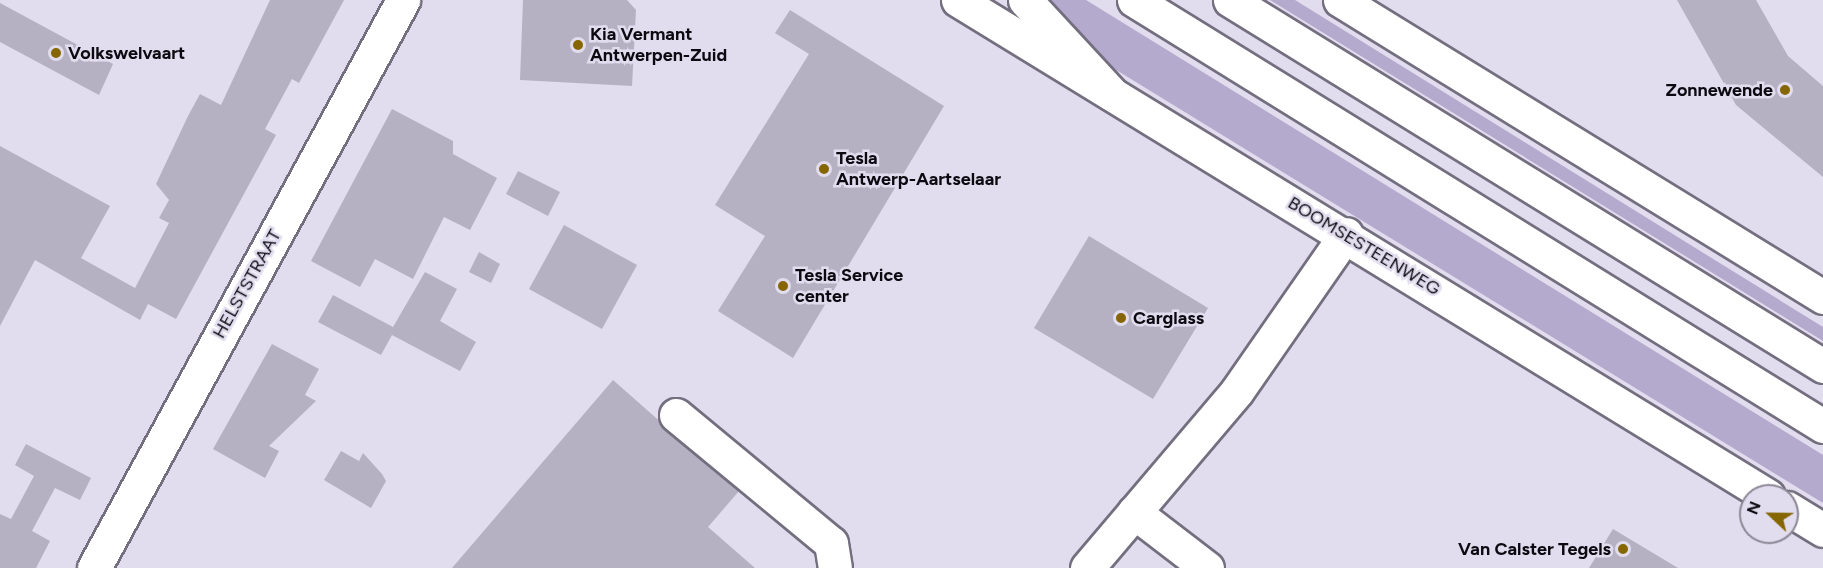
<!DOCTYPE html>
<style>
body{margin:0}
#map{position:relative;width:1823px;height:568px;overflow:hidden;background:#e1dcee;font-family:Figtree,sans-serif}
div>[style]{position:absolute}
.green>*{inset:0;background:#b4aace}
.building>*{inset:0;background:#b6b1c2}
.roads{filter:drop-shadow(2px 0 #746f7f) drop-shadow(-2px 0 #746f7f) drop-shadow(0 2px #746f7f) drop-shadow(0 -2px #746f7f)}
.minor>*{height:33px;margin:-16.5px;padding:0 16.5px;transform-origin:16.5px;border-radius:16.5px;background:#fff}
.major>*{height:33px;margin:-16.5px;padding:0 16.5px;transform-origin:16.5px;border-radius:16.5px;background:#fff}
.highway>*{height:33px;margin:-16.5px;padding:0 16.5px;transform-origin:16.5px;border-radius:16.5px;background:#fff}
.dots>*{width:16px;height:16px;translate:-50% -50%;box-sizing:border-box;border:3px solid #e1dcee;border-radius:50%}
span{translate:-50% -50%;white-space:nowrap;text-align:center;line-height:1.15;-webkit-text-stroke:5px #e1dcee;paint-order:stroke}
.poi-label{font-size:18px;color:#0c0a10;font-weight:700}
.left{translate:0 -50%;text-align:left}
.right{translate:-100% -50%;text-align:right}
.street-label{font-size:18px;color:#0c0a10}
.north{position:absolute;left:1739px;top:484px;width:60px;height:60px;box-sizing:border-box;background:#e1dcee;border:2px solid #8c8895;border-radius:50%;rotate:292deg;font-size:16px;font-weight:700;line-height:24px;text-align:center;color:#0c0a10}
.north::after{content:'';display:block;margin:auto;width:21px;height:27px;background:#856600;clip-path:polygon(50% 0,100% 100%,50% 72%,0 100%)}
</style>
<div id="map">
<div class="green">
<i style="clip-path:polygon(1036px 0,1086px 0,1823px 455px,1823px 503px,1100px 60px)"></i>
<i style="clip-path:polygon(1270px 0,1295px 0,1823px 327px,1823px 341px)"></i>
</div>
<div class="building">
<i style="clip-path:polygon(270px 0,344px 0,299px 83px,292px 79px,265px 129px,276px 135px,176px 319px,148px 304px,140px 320px,35px 260px,0 326px,0 146px,110px 206px,81px 258px,135px 288px,169px 223px,159px 218px,169px 200px,156px 184px,188px 116px,200px 94px,221px 105px)"></i>
<i style="clip-path:polygon(523px 0,627px 0,636px 10px,632px 86px,520px 80px)"></i>
<i style="clip-path:polygon(1677px 0,1756px 0,1788px 56px,1823px 86px,1823px 177px,1736px 105px)"></i>
<i style="clip-path:polygon(0 3px,113px 64px,99px 95px,0 42px)"></i>
<i style="clip-path:polygon(790px 10px,944px 106px,793px 358px,718px 311px,765px 236px,715px 205px,809px 54px,775px 33px)"></i>
<i style="clip-path:polygon(392px 109px,453px 141px,453px 154px,497px 178px,470px 230px,444px 217px,413px 279px,375px 259px,360px 287px,311px 261px)"></i>
<i style="clip-path:polygon(518px 171px,560px 192px,548px 216px,506px 194px)"></i>
<i style="clip-path:polygon(564px 225px,637px 265px,602px 329px,529px 289px)"></i>
<i style="clip-path:polygon(1089px 236px,1208px 308px,1153px 399px,1034px 328px)"></i>
<i style="clip-path:polygon(479px 252px,500px 264px,491px 283px,469px 272px)"></i>
<i style="clip-path:polygon(425px 272px,457px 289px,440px 321px,476px 342px,460px 371px,392px 335px,381px 355px,318px 322px,333px 295px,393px 327px)"></i>
<i style="clip-path:polygon(272px 344px,319px 369px,305px 395px,316px 401px,269px 446px,279px 451px,265px 478px,213px 449px)"></i>
<i style="clip-path:polygon(613px 380px,739px 491px,708px 527px,755px 568px,452px 568px)"></i>
<i style="clip-path:polygon(26px 444px,91px 478px,80px 500px,55px 488px,32px 531px,50px 541px,36px 568px,0 568px,0 514px,11px 519px,34px 476px,15px 465px)"></i>
<i style="clip-path:polygon(341px 451px,359px 461px,363px 453px,382px 474px,386px 481px,371px 508px,324px 480px)"></i>
<i style="clip-path:polygon(1613px 529px,1678px 568px,1589px 568px)"></i>
</div>
<div class="roads">
<div class="minor">
<i style="left:676px;top:415px;width:201px;rotate:39.6deg"></i>
<i style="left:831px;top:543px;width:25px;rotate:81deg"></i>
<i style="left:1134px;top:512px;width:92px;rotate:37.5deg"></i>
<i style="left:94px;top:568px;width:647px;rotate:-61.45deg"></i>
<i style="left:1087px;top:568px;width:232px;rotate:-49.7deg"></i>
<i style="left:1237px;top:391px;width:191px;rotate:-55.2deg"></i>
</div>
<div class="major">
<i style="left:958px;top:0;width:950px;rotate:31.48deg"></i>
<i style="left:1340px;top:0;width:567px;rotate:31.59deg"></i>
<i style="left:1787px;top:508px;width:42px;rotate:31.4deg"></i>
</div>
<div class="highway">
<i style="left:1025px;top:0;width:128px;rotate:47.2deg"></i>
<i style="left:1134px;top:0;width:810px;rotate:31.73deg"></i>
<i style="left:1230px;top:0;width:697px;rotate:31.68deg"></i>
</div>
</div>
<div class="dots">
<i style="left:578px;top:45px;background:#856600"></i>
<i style="left:56px;top:53px;background:#856600"></i>
<i style="left:1785px;top:90px;background:#856600"></i>
<i style="left:824px;top:169px;background:#856600"></i>
<i style="left:783px;top:286px;background:#856600"></i>
<i style="left:1121px;top:318px;background:#856600"></i>
<i style="left:1623px;top:549px;background:#856600"></i>
</div>
<div class="poi-label">
<span class="left" style="left:590px;top:45px">Kia Vermant<br>Antwerpen-Zuid</span>
<span class="left" style="left:68px;top:53px">Volkswelvaart</span>
<span class="right" style="left:1773px;top:90px">Zonnewende</span>
<span class="left" style="left:836px;top:169px">Tesla<br>Antwerp-Aartselaar</span>
<span class="left" style="left:795px;top:286px">Tesla Service<br>center</span>
<span class="left" style="left:1133px;top:318px">Carglass</span>
<span class="right" style="left:1611px;top:549px">Van Calster Tegels</span>
</div>
<div class="street-label">
<span style="left:1364px;top:246px;rotate:31deg">BOOMSESTEENWEG</span>
<span style="left:247px;top:284px;rotate:-61deg">HELSTSTRAAT</span>
</div>
<div class="north">N</div>
</div>
